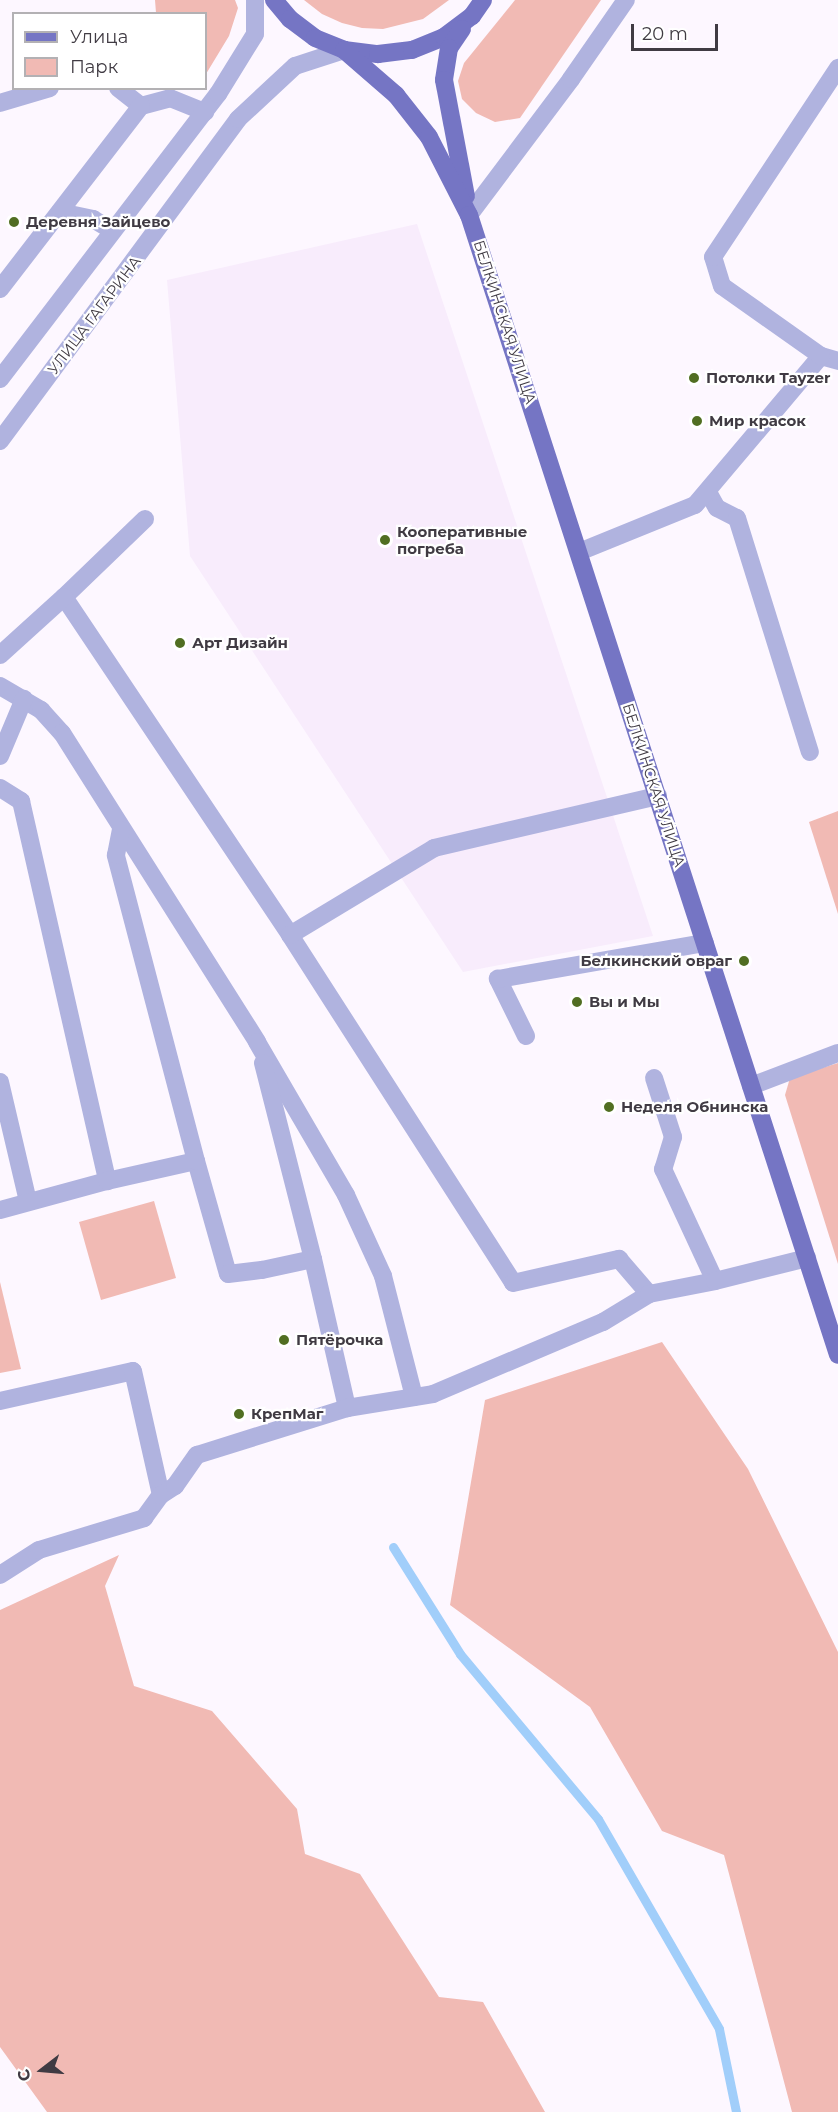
<!DOCTYPE html>
<meta charset="utf-8">
<style>
body{margin:0}
#map{position:relative;width:838px;height:2112px;overflow:hidden;background:#fdf7ff;font-family:Montserrat,sans-serif}
div>[style]{position:absolute}
.built>*{inset:0;background:#f8ecfc}
.green>*{inset:0;background:#f1bab4}
.stream>*{height:9px;margin:-4.5px;padding:0 4.5px;transform-origin:4.5px;border-radius:4.5px;background:#a1cefa}
.minor>*{height:18px;margin:-9px;padding:0 9px;transform-origin:9px;border-radius:9px;background:#b0b3df}
.major>*{height:18px;margin:-9px;padding:0 9px;transform-origin:9px;border-radius:9px;background:#7575c4}
.dots>*{width:16px;height:16px;translate:-50% -50%;box-sizing:border-box;border:3px solid #fff;border-radius:50%}
span{translate:-50% -50%;white-space:nowrap;text-align:center;line-height:1.15;-webkit-text-stroke:4.5px #fff;paint-order:stroke}
.poi-label{font-size:15px;color:#403b43;font-weight:700}
.left{translate:0 -50%;text-align:left}
.right{translate:-100% -50%;text-align:right}
.street-label{font-size:15px;color:#403b43}
.legend{position:absolute;left:12px;top:12px;width:195px;height:78px;box-sizing:border-box;background:#fff;border:2px solid #b3b1b4;margin:0;padding:8px 10px;list-style:none;font-size:18px;color:#403b43}
.legend li{display:flex;align-items:center;gap:12px;height:30px}
.legend b{width:30px;border:2px solid #b3b1b4}
.north{position:absolute;left:12px;top:2040px;width:60px;height:60px;-webkit-text-stroke:4px #fff;paint-order:stroke;rotate:254deg;font-size:16px;font-weight:700;line-height:24px;text-align:center;color:#403b43}
.north::after{content:'';display:block;margin:auto;width:21px;height:27px;background:#403b43;clip-path:polygon(50% 0,100% 100%,50% 72%,0 100%)}
.scale{position:absolute;left:631px;top:24px;width:87px;height:27px;box-sizing:border-box;border:3px solid #403b43;border-top:0;padding-left:8px;font-size:18px;line-height:21px;white-space:nowrap;color:#403b43;-webkit-text-stroke:4px #fff;paint-order:stroke}
</style>
<div id="map">
<div class="built">
<i style="clip-path:polygon(417px 224px,653px 936px,463px 972px,190px 556px,167px 280px)"></i>
</div>
<div class="green">
<i style="clip-path:polygon(155px 0,235px 0,238px 8px,229px 36px,206px 74px,206px 14px,156px 13px)"></i>
<i style="clip-path:polygon(304px 0,449px 0,423px 19px,383px 29px,362px 28px,342px 23px,322px 14px)"></i>
<i style="clip-path:polygon(515px 0,601px 0,520px 118px,495px 122px,476px 113px,462px 99px,458px 81px,464px 63px)"></i>
<i style="clip-path:polygon(838px 811px,838px 914px,809px 822px)"></i>
<i style="clip-path:polygon(838px 1063px,838px 1264px,785px 1095px,790px 1078px)"></i>
<i style="clip-path:polygon(154px 1201px,176px 1278px,101px 1300px,79px 1222px)"></i>
<i style="clip-path:polygon(0 1282px,21px 1369px,0 1373px)"></i>
<i style="clip-path:polygon(662px 1342px,748px 1469px,838px 1652px,838px 2112px,792px 2112px,724px 1855px,662px 1831px,590px 1707px,450px 1605px,485px 1400px)"></i>
<i style="clip-path:polygon(119px 1555px,105px 1586px,134px 1686px,212px 1711px,297px 1809px,305px 1854px,360px 1874px,439px 1997px,483px 2002px,545px 2112px,47px 2112px,0 2047px,0 1610px)"></i>
</div>
<div class="stream">
<i style="left:393px;top:1547px;width:126px;rotate:57.9deg"></i>
<i style="left:460px;top:1654px;width:215px;rotate:50.1deg"></i>
<i style="left:598px;top:1819px;width:242px;rotate:60deg"></i>
<i style="left:719px;top:2029px;width:85px;rotate:78.4deg"></i>
</div>
<div class="minor">
<i style="left:118px;top:88px;width:29px;rotate:38deg"></i>
<i style="left:141px;top:106px;width:30px;rotate:-15deg"></i>
<i style="left:170px;top:98px;width:38px;rotate:22deg"></i>
<i style="left:0;top:103px;width:52px;rotate:-16.7deg"></i>
<i style="left:60px;top:212px;width:34px;rotate:12deg"></i>
<i style="left:93px;top:219px;width:23px;rotate:31deg"></i>
<i style="left:469px;top:215px;width:170px;rotate:-53.1deg"></i>
<i style="left:571px;top:79px;width:96px;rotate:-55.2deg"></i>
<i style="left:0;top:289px;width:231px;rotate:-52.4deg"></i>
<i style="left:821px;top:356px;width:18px;rotate:16deg"></i>
<i style="left:0;top:379px;width:359px;rotate:-52.6deg"></i>
<i style="left:218px;top:94px;width:70px;rotate:-58.3deg"></i>
<i style="left:255px;top:34px;width:34px;rotate:-90deg"></i>
<i style="left:0;top:441px;width:400px;rotate:-53.5deg"></i>
<i style="left:238px;top:119px;width:78px;rotate:-42.9deg"></i>
<i style="left:295px;top:66px;width:52px;rotate:-18.1deg"></i>
<i style="left:708px;top:492px;width:18px;rotate:61deg"></i>
<i style="left:717px;top:508px;width:22px;rotate:27deg"></i>
<i style="left:737px;top:518px;width:245px;rotate:72.7deg"></i>
<i style="left:145px;top:519px;width:112px;rotate:136.1deg"></i>
<i style="left:64px;top:597px;width:407px;rotate:56.2deg"></i>
<i style="left:290px;top:935px;width:413px;rotate:57.3deg"></i>
<i style="left:513px;top:1283px;width:109px;rotate:-12.8deg"></i>
<i style="left:619px;top:1259px;width:46px;rotate:49.4deg"></i>
<i style="left:579px;top:552px;width:125px;rotate:-22.1deg"></i>
<i style="left:695px;top:505px;width:195px;rotate:-49.8deg"></i>
<i style="left:821px;top:356px;width:121px;rotate:-144.7deg"></i>
<i style="left:722px;top:286px;width:30px;rotate:-107deg"></i>
<i style="left:713px;top:257px;width:227px;rotate:-56.5deg"></i>
<i style="left:0;top:655px;width:86px;rotate:-42.2deg"></i>
<i style="left:0;top:686px;width:48px;rotate:30.3deg"></i>
<i style="left:41px;top:710px;width:31px;rotate:48deg"></i>
<i style="left:62px;top:733px;width:365px;rotate:57.7deg"></i>
<i style="left:257px;top:1042px;width:177px;rotate:59.8deg"></i>
<i style="left:346px;top:1195px;width:89px;rotate:65.4deg"></i>
<i style="left:383px;top:1276px;width:125px;rotate:75.6deg"></i>
<i style="left:0;top:756px;width:62px;rotate:-67.2deg"></i>
<i style="left:0;top:788px;width:25px;rotate:32deg"></i>
<i style="left:21px;top:801px;width:390px;rotate:77.2deg"></i>
<i style="left:290px;top:935px;width:168px;rotate:-31.1deg"></i>
<i style="left:434px;top:848px;width:230px;rotate:-13.1deg"></i>
<i style="left:526px;top:1036px;width:64px;rotate:-116.2deg"></i>
<i style="left:498px;top:979px;width:210px;rotate:-9.9deg"></i>
<i style="left:263px;top:1063px;width:202px;rotate:75.7deg"></i>
<i style="left:654px;top:1078px;width:62px;rotate:72.1deg"></i>
<i style="left:673px;top:1137px;width:34px;rotate:107deg"></i>
<i style="left:663px;top:1169px;width:123px;rotate:65.1deg"></i>
<i style="left:0;top:1082px;width:122px;rotate:76.8deg"></i>
<i style="left:751px;top:1086px;width:93px;rotate:-20.8deg"></i>
<i style="left:196px;top:1161px;width:117px;rotate:74.2deg"></i>
<i style="left:228px;top:1274px;width:34px;rotate:-7deg"></i>
<i style="left:262px;top:1270px;width:52px;rotate:-12.2deg"></i>
<i style="left:313px;top:1259px;width:153px;rotate:77.1deg"></i>
<i style="left:0;top:1210px;width:111px;rotate:-15.2deg"></i>
<i style="left:107px;top:1181px;width:91px;rotate:-12.7deg"></i>
<i style="left:196px;top:1161px;width:316px;rotate:-104.7deg"></i>
<i style="left:116px;top:855px;width:25px;rotate:-79deg"></i>
<i style="left:0;top:1401px;width:136px;rotate:-12.7deg"></i>
<i style="left:133px;top:1371px;width:127px;rotate:77.3deg"></i>
<i style="left:0;top:1575px;width:46px;rotate:-32.7deg"></i>
<i style="left:39px;top:1550px;width:110px;rotate:-16.9deg"></i>
<i style="left:144px;top:1518px;width:29px;rotate:-54deg"></i>
<i style="left:161px;top:1495px;width:17px;rotate:-33deg"></i>
<i style="left:175px;top:1486px;width:38px;rotate:-55deg"></i>
<i style="left:197px;top:1455px;width:157px;rotate:-17.4deg"></i>
<i style="left:347px;top:1408px;width:87px;rotate:-9.2deg"></i>
<i style="left:433px;top:1394px;width:185px;rotate:-23deg"></i>
<i style="left:603px;top:1322px;width:54px;rotate:-31.3deg"></i>
<i style="left:649px;top:1294px;width:67px;rotate:-11.1deg"></i>
<i style="left:715px;top:1281px;width:95px;rotate:-14deg"></i>
</div>
<div class="major">
<i style="left:274px;top:0;width:25px;rotate:50deg"></i>
<i style="left:290px;top:19px;width:31px;rotate:37deg"></i>
<i style="left:315px;top:38px;width:31px;rotate:22deg"></i>
<i style="left:344px;top:50px;width:34px;rotate:7deg"></i>
<i style="left:378px;top:54px;width:34px;rotate:-7deg"></i>
<i style="left:412px;top:50px;width:35px;rotate:-22deg"></i>
<i style="left:444px;top:37px;width:35px;rotate:-37deg"></i>
<i style="left:472px;top:16px;width:19px;rotate:-55deg"></i>
<i style="left:462px;top:29px;width:23px;rotate:124deg"></i>
<i style="left:449px;top:48px;width:32px;rotate:99deg"></i>
<i style="left:444px;top:80px;width:118px;rotate:79.3deg"></i>
<i style="left:344px;top:50px;width:69px;rotate:40.9deg"></i>
<i style="left:396px;top:95px;width:53px;rotate:51.8deg"></i>
<i style="left:429px;top:137px;width:88px;rotate:62.9deg"></i>
<i style="left:469px;top:215px;width:1198px;rotate:72.06deg"></i>
</div>
<div class="dots">
<i style="left:14px;top:222px;background:#516e22"></i>
<i style="left:694px;top:378px;background:#516e22"></i>
<i style="left:697px;top:421px;background:#516e22"></i>
<i style="left:385px;top:540px;background:#516e22"></i>
<i style="left:180px;top:643px;background:#516e22"></i>
<i style="left:744px;top:961px;background:#516e22"></i>
<i style="left:577px;top:1002px;background:#516e22"></i>
<i style="left:609px;top:1107px;background:#516e22"></i>
<i style="left:284px;top:1340px;background:#516e22"></i>
<i style="left:239px;top:1414px;background:#516e22"></i>
</div>
<div class="poi-label">
<span class="left" style="left:26px;top:222px">Деревня Зайцево</span>
<span class="left" style="left:706px;top:378px">Потолки Tayzer</span>
<span class="left" style="left:709px;top:421px">Мир красок</span>
<span class="left" style="left:397px;top:540px">Кооперативные<br>погреба</span>
<span class="left" style="left:192px;top:643px">Арт Дизайн</span>
<span class="right" style="left:732px;top:961px">Белкинский овраг</span>
<span class="left" style="left:589px;top:1002px">Вы и Мы</span>
<span class="left" style="left:621px;top:1107px">Неделя Обнинска</span>
<span class="left" style="left:296px;top:1340px">Пятёрочка</span>
<span class="left" style="left:251px;top:1414px">КрепМаг</span>
</div>
<div class="street-label">
<span style="left:94px;top:315px;rotate:-53deg">УЛИЦА ГАГАРИНА</span>
<span style="left:505px;top:322px;rotate:72deg">БЕЛКИНСКАЯ УЛИЦА</span>
<span style="left:654px;top:785px;rotate:72deg">БЕЛКИНСКАЯ УЛИЦА</span>
</div>
<ul class="legend">
<li><b style="height:8px;background:#7575c4"></b>Улица</li>
<li><b style="height:16px;background:#f1bab4"></b>Парк</li>
</ul>
<div class="north">С</div>
<div class="scale">20 m</div>
</div>
